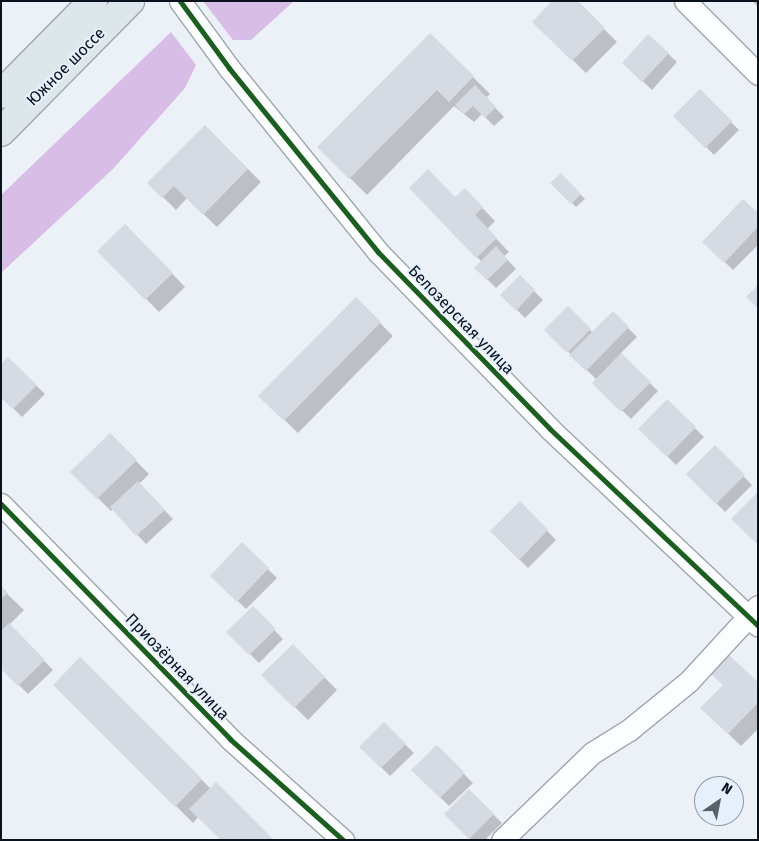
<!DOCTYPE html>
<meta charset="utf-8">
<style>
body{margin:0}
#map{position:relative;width:759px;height:841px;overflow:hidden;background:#ebf1f7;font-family:"Fira Sans",sans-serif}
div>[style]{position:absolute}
.forest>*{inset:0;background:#d8bde6}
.shadow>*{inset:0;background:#0003}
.building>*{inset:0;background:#d6dae3}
.roads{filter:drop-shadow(1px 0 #a0a7af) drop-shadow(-1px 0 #a0a7af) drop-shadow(0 1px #a0a7af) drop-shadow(0 -1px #a0a7af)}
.minor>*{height:21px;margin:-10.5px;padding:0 10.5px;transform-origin:10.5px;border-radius:10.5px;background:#fcfdfe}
.major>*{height:28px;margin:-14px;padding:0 14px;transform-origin:14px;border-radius:14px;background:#dde6ea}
.cycleway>*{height:5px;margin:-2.5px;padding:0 2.5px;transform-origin:2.5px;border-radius:2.5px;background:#1b5e20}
span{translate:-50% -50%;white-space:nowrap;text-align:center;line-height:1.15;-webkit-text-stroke:4px #e6f0fc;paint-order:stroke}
.street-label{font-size:16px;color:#0a131d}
.frame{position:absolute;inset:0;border:2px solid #0a131d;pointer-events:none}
.north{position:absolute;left:694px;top:776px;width:50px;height:50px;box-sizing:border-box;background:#e6f0fc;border:1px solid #8e98a3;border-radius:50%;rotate:33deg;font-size:14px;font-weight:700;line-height:20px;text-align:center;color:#0a131d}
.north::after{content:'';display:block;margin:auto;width:18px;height:22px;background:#596169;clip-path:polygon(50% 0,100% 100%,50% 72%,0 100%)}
</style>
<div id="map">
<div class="forest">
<i style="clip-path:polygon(203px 1px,294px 1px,251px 40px,233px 40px)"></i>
<i style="clip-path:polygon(171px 32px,196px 65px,185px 88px,113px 169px,1px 273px,1px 195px)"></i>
</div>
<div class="shadow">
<i style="clip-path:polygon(576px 1px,617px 42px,586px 73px,534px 22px)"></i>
<i style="clip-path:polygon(752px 1px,758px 1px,758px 7px)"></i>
<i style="clip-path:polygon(430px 34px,490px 94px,486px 98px,504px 117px,494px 126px,482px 114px,474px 122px,454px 106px,367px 195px,319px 147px)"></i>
<i style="clip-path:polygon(648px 35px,677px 62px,652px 90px,632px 71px)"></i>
<i style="clip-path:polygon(700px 91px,739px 130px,714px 155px,675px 116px)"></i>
<i style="clip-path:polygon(205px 127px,261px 182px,217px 227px,187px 198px,176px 210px,149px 183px)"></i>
<i style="clip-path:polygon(561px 175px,585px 199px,576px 207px,552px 183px)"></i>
<i style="clip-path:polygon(410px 188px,456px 198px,465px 190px,495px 221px,487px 229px,509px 252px,504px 256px,516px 269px,496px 288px,476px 268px,482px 262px)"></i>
<i style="clip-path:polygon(758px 214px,758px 245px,733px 270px,704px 242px)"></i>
<i style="clip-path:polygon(125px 225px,185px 287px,159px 312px,99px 251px)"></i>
<i style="clip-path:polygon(520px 277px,543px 300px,525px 318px,502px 295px)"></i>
<i style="clip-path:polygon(356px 299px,393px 336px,298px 433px,260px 396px)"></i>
<i style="clip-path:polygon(568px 308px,593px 333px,613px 313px,637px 337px,620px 354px,658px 391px,631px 419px,594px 383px,597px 380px,546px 330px)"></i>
<i style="clip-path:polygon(8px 358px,45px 394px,22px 417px,1px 396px)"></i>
<i style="clip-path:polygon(667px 401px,704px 437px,676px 465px,640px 429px)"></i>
<i style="clip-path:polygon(110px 435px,149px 474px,139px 484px,173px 519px,146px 544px,113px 509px,111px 511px,72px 472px)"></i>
<i style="clip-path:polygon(715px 447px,752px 485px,725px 512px,688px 474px)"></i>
<i style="clip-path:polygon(520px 503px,556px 540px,528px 568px,491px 531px)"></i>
<i style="clip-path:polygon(242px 544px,277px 578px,246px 609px,212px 576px)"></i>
<i style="clip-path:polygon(1px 588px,24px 610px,9px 625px,53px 670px,28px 694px,1px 667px)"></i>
<i style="clip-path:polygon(253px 608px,283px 639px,259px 663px,228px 632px)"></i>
<i style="clip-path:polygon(293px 646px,337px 690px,308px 720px,263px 675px)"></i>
<i style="clip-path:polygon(80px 659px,211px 789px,199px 816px,193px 823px,55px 685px)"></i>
<i style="clip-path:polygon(758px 684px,758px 729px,741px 746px,715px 721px,724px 685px)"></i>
<i style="clip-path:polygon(384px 724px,414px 753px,390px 776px,361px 747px)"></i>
<i style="clip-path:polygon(436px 746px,473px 783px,449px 806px,413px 770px)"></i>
<i style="clip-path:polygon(469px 791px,502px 823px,485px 840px,472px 840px,446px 814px)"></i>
</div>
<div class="building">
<i style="clip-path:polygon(552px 1px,578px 1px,605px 28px,572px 61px,532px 22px)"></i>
<i style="clip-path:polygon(430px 33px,474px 76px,449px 102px,437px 90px,349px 179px,317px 147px)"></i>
<i style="clip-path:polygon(648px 34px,669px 53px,642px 82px,622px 63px)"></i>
<i style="clip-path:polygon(475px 85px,496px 107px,485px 118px,473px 106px,464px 114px,455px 105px)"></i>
<i style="clip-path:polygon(700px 89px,732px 121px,705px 148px,673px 116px)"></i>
<i style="clip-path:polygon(205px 125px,248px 169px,203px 215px,174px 186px,162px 198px,147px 183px)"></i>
<i style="clip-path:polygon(428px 169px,455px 197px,465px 188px,483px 207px,475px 215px,497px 238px,476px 258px,409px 188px)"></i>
<i style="clip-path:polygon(561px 173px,581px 194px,571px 204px,550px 183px)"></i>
<i style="clip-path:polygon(743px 199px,758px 213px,758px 227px,724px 263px,702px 242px)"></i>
<i style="clip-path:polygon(125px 224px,173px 273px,145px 300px,97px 251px)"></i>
<i style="clip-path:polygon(496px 246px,508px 260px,487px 280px,474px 268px)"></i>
<i style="clip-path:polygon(520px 275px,535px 290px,516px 311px,500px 295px)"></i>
<i style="clip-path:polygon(758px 285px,758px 308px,746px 297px)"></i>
<i style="clip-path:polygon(356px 297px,381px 322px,284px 421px,258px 396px)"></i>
<i style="clip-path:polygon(568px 306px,591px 329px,567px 353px,544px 330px)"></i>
<i style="clip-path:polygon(613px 311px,629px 327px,586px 371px,569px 355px)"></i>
<i style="clip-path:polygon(621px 353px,651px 382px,621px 412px,592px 383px)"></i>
<i style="clip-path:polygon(8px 357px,37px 385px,13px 409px,1px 398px,1px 364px)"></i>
<i style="clip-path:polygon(667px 399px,696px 427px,667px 457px,638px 429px)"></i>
<i style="clip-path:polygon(110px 433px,137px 460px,97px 499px,70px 472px)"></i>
<i style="clip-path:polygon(715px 445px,745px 475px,716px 504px,686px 474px)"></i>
<i style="clip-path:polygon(138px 481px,165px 510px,136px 536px,110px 507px)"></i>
<i style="clip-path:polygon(758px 492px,758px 545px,731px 519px)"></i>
<i style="clip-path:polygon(520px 501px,548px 530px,519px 560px,490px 531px)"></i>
<i style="clip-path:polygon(242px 542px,269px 568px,237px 602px,210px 576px)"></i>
<i style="clip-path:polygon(1px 586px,8px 593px,1px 599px)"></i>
<i style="clip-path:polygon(253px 606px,276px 629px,249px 655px,226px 632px)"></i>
<i style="clip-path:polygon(9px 623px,45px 660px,18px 686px,1px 669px,1px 631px)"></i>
<i style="clip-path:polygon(293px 644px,325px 677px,294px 708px,261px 675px)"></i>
<i style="clip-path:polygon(727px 653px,758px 682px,758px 703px,728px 734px,700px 708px,723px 685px,709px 672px)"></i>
<i style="clip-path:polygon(80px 657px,202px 779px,175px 807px,53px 685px)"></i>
<i style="clip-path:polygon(384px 722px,406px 744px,381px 768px,359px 747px)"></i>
<i style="clip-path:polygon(437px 745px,465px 773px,440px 798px,411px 770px)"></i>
<i style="clip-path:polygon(216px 782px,274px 840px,221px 840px,189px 809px)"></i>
<i style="clip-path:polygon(469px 789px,494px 814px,469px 839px,444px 814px)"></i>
</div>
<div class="roads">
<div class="minor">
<i style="left:180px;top:1px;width:83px;rotate:53.8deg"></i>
<i style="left:229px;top:68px;width:237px;rotate:51deg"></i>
<i style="left:378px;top:252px;width:247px;rotate:45.8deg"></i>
<i style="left:550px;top:429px;width:286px;rotate:43.4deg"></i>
<i style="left:685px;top:1px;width:103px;rotate:45deg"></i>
<i style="left:1px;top:504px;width:328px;rotate:45.7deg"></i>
<i style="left:230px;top:739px;width:152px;rotate:41.8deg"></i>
<i style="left:502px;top:840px;width:125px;rotate:-44deg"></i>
<i style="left:592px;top:753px;width:44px;rotate:-31.9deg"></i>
<i style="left:629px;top:730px;width:77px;rotate:-39.2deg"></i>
<i style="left:689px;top:681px;width:102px;rotate:-47.4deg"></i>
</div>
<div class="major">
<i style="left:1px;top:94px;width:131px;rotate:-45.3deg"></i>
<i style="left:1px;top:132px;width:184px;rotate:-45.4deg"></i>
</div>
</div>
<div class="cycleway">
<i style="left:180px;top:1px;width:83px;rotate:53.8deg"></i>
<i style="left:229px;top:68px;width:237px;rotate:51deg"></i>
<i style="left:378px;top:252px;width:247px;rotate:45.8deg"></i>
<i style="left:550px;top:429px;width:286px;rotate:43.4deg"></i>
<i style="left:1px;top:504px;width:328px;rotate:45.7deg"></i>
<i style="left:230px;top:739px;width:152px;rotate:41.8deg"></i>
</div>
<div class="street-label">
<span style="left:66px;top:67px;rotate:-45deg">Южное шоссе</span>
<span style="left:461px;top:320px;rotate:46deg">Белозерская улица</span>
<span style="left:177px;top:667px;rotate:46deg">Приозёрная улица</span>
</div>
<div class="frame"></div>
<div class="north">N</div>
</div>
